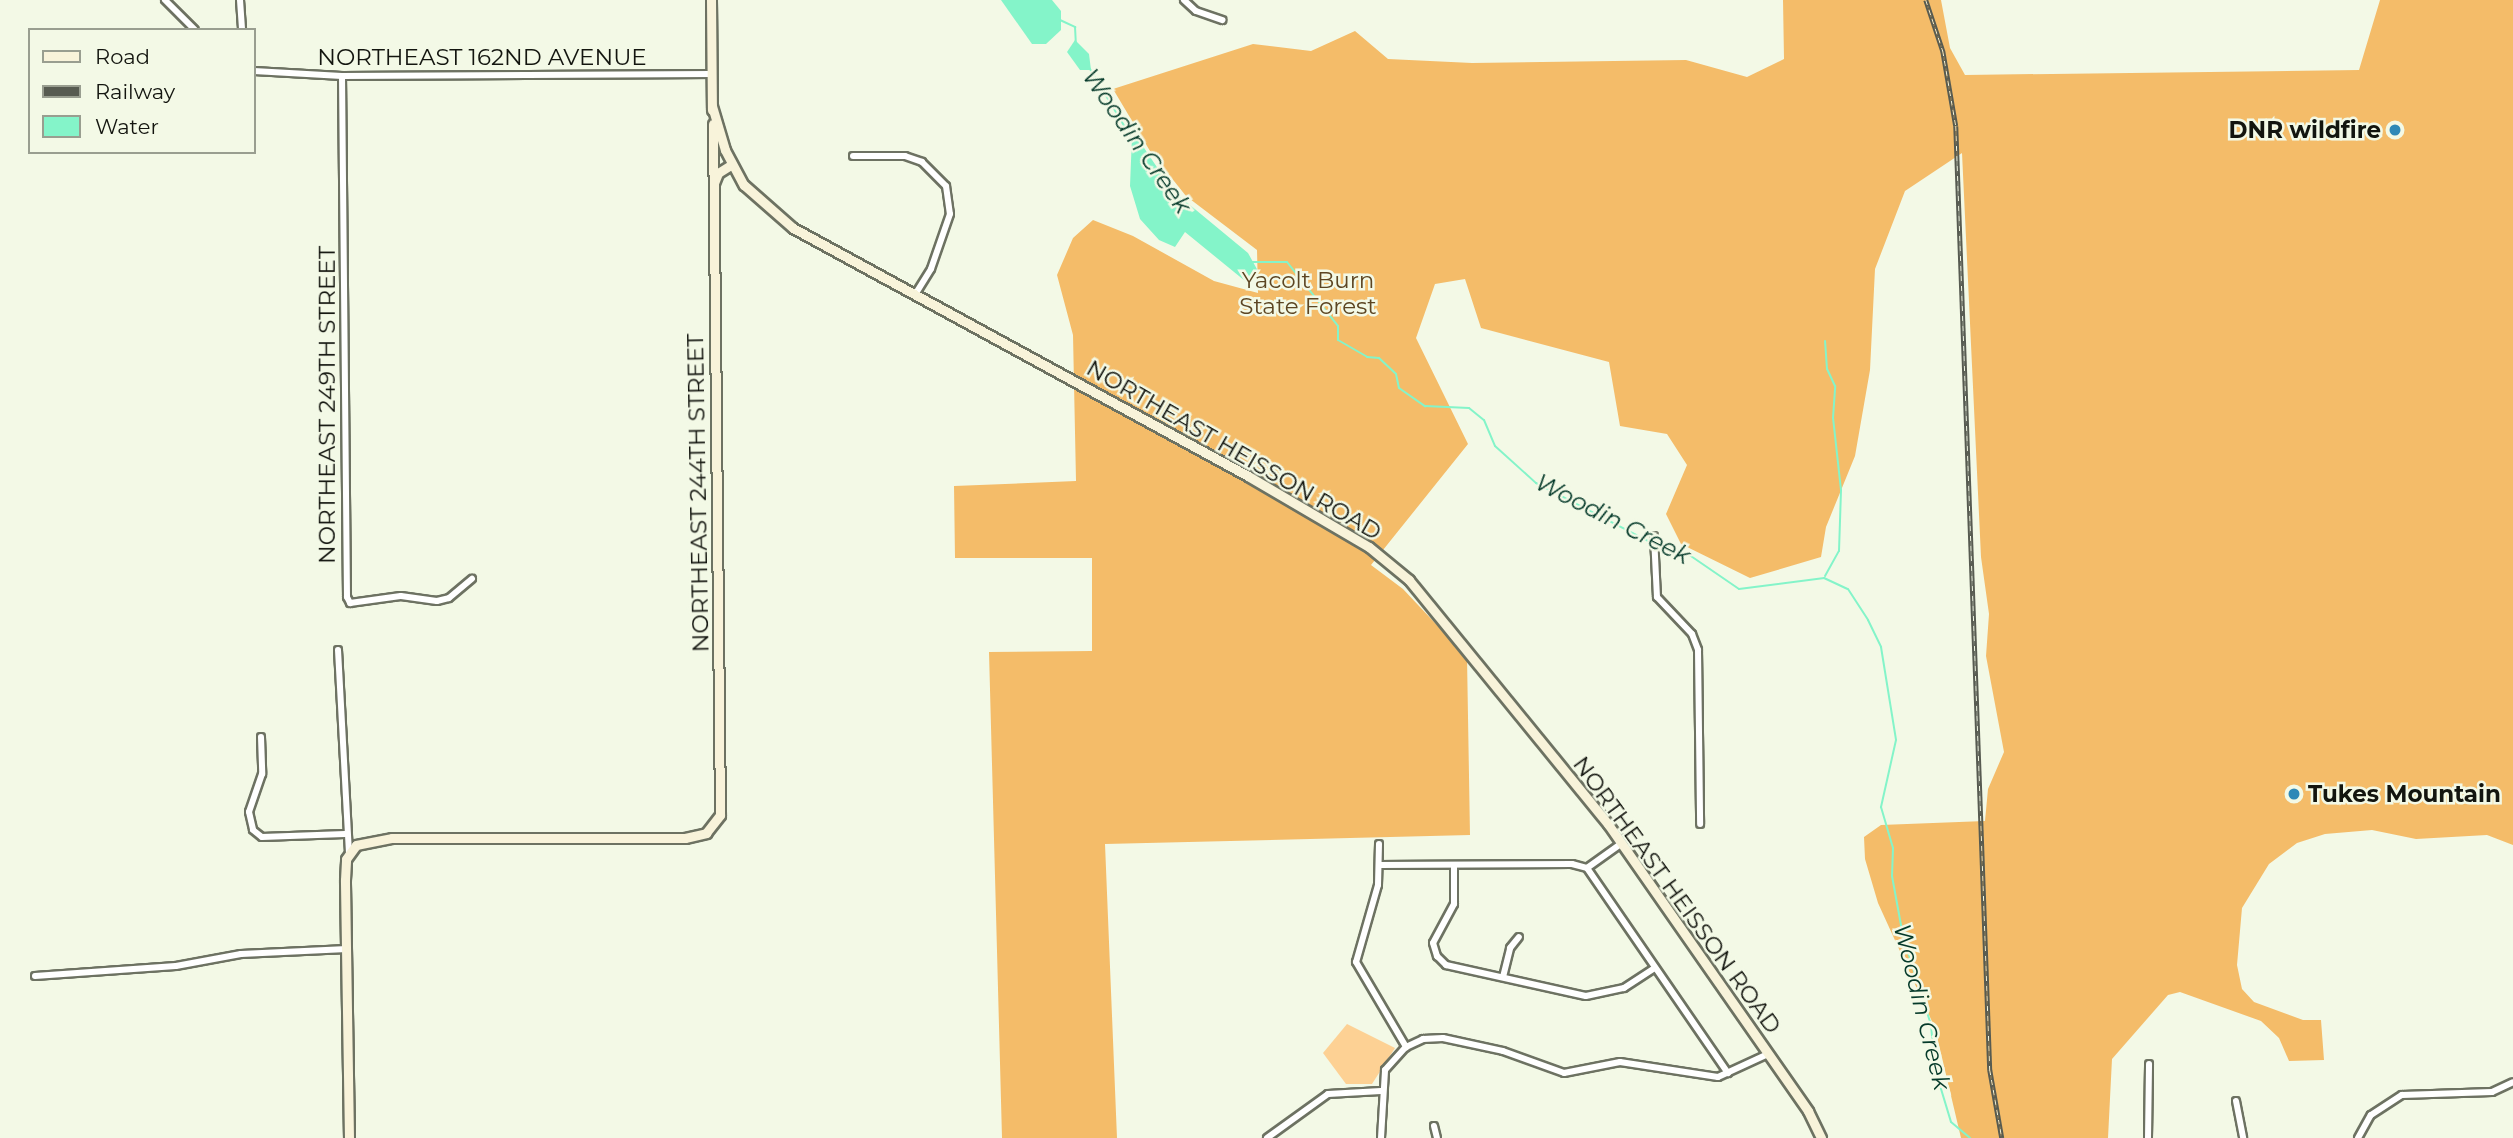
<!DOCTYPE html>
<style>
body{margin:0}
#map{position:relative;width:2513px;height:1138px;overflow:hidden;background:#f3f9e6;font-family:Montserrat,sans-serif}
div>[style]{position:absolute}
.green>*{inset:0;background:#fdd194}
.forest>*{inset:0;background:#f4bc69}
.water>*{inset:0;background:#84f4c9}
.stream>*{height:2px;margin:-1px;padding:0 1px;transform-origin:1px;border-radius:1px;background:#84f4c9}
.roads{filter:drop-shadow(2px 0 #6d7262) drop-shadow(-2px 0 #6d7262) drop-shadow(0 2px #6d7262) drop-shadow(0 -2px #6d7262)}
.street>*{height:6px;margin:-3px;padding:0 3px;transform-origin:3px;border-radius:3px;background:#fff}
.secondary>*{height:9px;margin:-4.5px;padding:0 4.5px;transform-origin:4.5px;border-radius:4.5px;background:#f8f3da}
.rail>*{height:4.5px;margin-top:-2.25px;transform-origin:0;background:repeating-linear-gradient(90deg,#f3f9e6 0 5px,#575b51 0 10px);box-sizing:border-box;border-block:2px solid #575b51}
.dots>*{width:19px;height:19px;translate:-50% -50%;box-sizing:border-box;border:4px solid #f3f9e6;border-radius:50%}
span{translate:-50% -50%;white-space:nowrap;text-align:center;line-height:1.15;-webkit-text-stroke:5px #f3f9e6;paint-order:stroke}
.street-label{font-size:23px;color:#13150f}
.poi-label{font-size:23px;color:#13150f;font-weight:700}
.right{translate:-100% -50%;text-align:right}
.left{translate:0 -50%;text-align:left}
.park-label{font-size:23px;color:#5c4522}
.water-label{font-size:24px;color:#043929;font-style:italic}
.legend{position:absolute;left:28px;top:28px;width:228px;height:126px;box-sizing:border-box;background:#f3f9e6;border:2px solid #999e90;margin:0;padding:9px 12px;list-style:none;font-size:21px;color:#13150f}
.legend li{display:flex;align-items:center;gap:14px;height:35px}
.legend b{width:35px;border:2px solid #999e90}
</style>
<div id="map">
<div class="green">
<i style="clip-path:polygon(1347px 1024px,1395px 1048px,1372px 1084px,1346px 1084px,1323px 1053px)"></i>
</div>
<div class="forest">
<i style="clip-path:polygon(1783px 0,1941px 0,1950px 48px,1965px 75px,2359px 70px,2380px 0,2513px 0,2513px 845px,2487px 835px,2416px 839px,2372px 830px,2325px 834px,2297px 843px,2269px 864px,2242px 908px,2237px 965px,2242px 989px,2254px 1002px,2303px 1020px,2321px 1020px,2324px 1060px,2289px 1061px,2279px 1038px,2261px 1021px,2180px 992px,2168px 995px,2112px 1059px,2108px 1138px,1961px 1138px,1935px 1028px,1878px 903px,1865px 859px,1864px 837px,1881px 825px,1985px 821px,1988px 789px,2004px 752px,1986px 656px,1989px 614px,1981px 557px,1962px 153px,1905px 191px,1875px 269px,1870px 370px,1855px 456px,1826px 527px,1821px 557px,1750px 578px,1681px 544px,1666px 514px,1687px 465px,1667px 434px,1620px 426px,1609px 362px,1481px 328px,1465px 279px,1435px 284px,1416px 338px,1468px 444px,1371px 565px,1403px 589px,1467px 657px,1470px 835px,1105px 844px,1117px 1138px,1002px 1138px,989px 652px,1092px 651px,1092px 558px,955px 558px,954px 486px,1076px 481px,1073px 335px,1057px 275px,1073px 238px,1093px 220px,1133px 236px,1214px 281px,1258px 293px,1257px 250px,1186px 196px,1150px 151px,1113px 89px,1253px 44px,1311px 51px,1355px 31px,1388px 59px,1472px 63px,1686px 60px,1747px 77px,1784px 59px)"></i>
</div>
<div class="water">
<i style="clip-path:polygon(1001px 0,1052px 0,1061px 11px,1061px 30px,1046px 44px,1032px 44px)"></i>
<i style="clip-path:polygon(1075px 40px,1089px 54px,1091px 70px,1080px 70px,1067px 52px)"></i>
<i style="clip-path:polygon(1132px 136px,1136px 136px,1173px 191px,1248px 253px,1258px 271px,1250px 285px,1185px 232px,1175px 247px,1159px 240px,1140px 219px,1130px 186px)"></i>
</div>
<div class="stream">
<i style="left:1060px;top:20px;width:17px;rotate:25deg"></i>
<i style="left:1075px;top:27px;width:17px;rotate:87deg"></i>
<i style="left:1090px;top:69px;width:82px;rotate:59deg"></i>
<i style="left:1252px;top:262px;width:35px"></i>
<i style="left:1287px;top:262px;width:82px;rotate:51.4deg"></i>
<i style="left:1338px;top:326px;width:14px;rotate:90deg"></i>
<i style="left:1338px;top:340px;width:34px;rotate:30deg"></i>
<i style="left:1367px;top:357px;width:12px;rotate:5deg"></i>
<i style="left:1379px;top:358px;width:23px;rotate:43deg"></i>
<i style="left:1396px;top:374px;width:14px;rotate:78deg"></i>
<i style="left:1399px;top:388px;width:32px;rotate:35deg"></i>
<i style="left:1425px;top:406px;width:44px;rotate:2.6deg"></i>
<i style="left:1469px;top:408px;width:19px;rotate:39deg"></i>
<i style="left:1484px;top:420px;width:28px;rotate:67deg"></i>
<i style="left:1495px;top:446px;width:55px;rotate:42.1deg"></i>
<i style="left:1536px;top:483px;width:128px;rotate:27.4deg"></i>
<i style="left:1658px;top:546px;width:28px;rotate:13deg"></i>
<i style="left:1685px;top:552px;width:65px;rotate:34.4deg"></i>
<i style="left:1739px;top:589px;width:86px;rotate:-7.4deg"></i>
<i style="left:1824px;top:578px;width:26px;rotate:25deg"></i>
<i style="left:1848px;top:589px;width:37px;rotate:57deg"></i>
<i style="left:1868px;top:620px;width:30px;rotate:64deg"></i>
<i style="left:1881px;top:647px;width:94px;rotate:80.8deg"></i>
<i style="left:1896px;top:740px;width:69px;rotate:102.6deg"></i>
<i style="left:1881px;top:807px;width:43px;rotate:73.7deg"></i>
<i style="left:1893px;top:848px;width:28px;rotate:92deg"></i>
<i style="left:1892px;top:876px;width:61px;rotate:79.6deg"></i>
<i style="left:1903px;top:936px;width:93px;rotate:72.5deg"></i>
<i style="left:1931px;top:1025px;width:44px;rotate:84.8deg"></i>
<i style="left:1935px;top:1069px;width:55px;rotate:73.2deg"></i>
<i style="left:1951px;top:1122px;width:25px;rotate:40deg"></i>
<i style="left:1825px;top:576px;width:29px;rotate:-61deg"></i>
<i style="left:1839px;top:551px;width:61px;rotate:-88.1deg"></i>
<i style="left:1841px;top:490px;width:72px;rotate:-96.3deg"></i>
<i style="left:1833px;top:418px;width:32px;rotate:-86deg"></i>
<i style="left:1835px;top:386px;width:19px;rotate:-115deg"></i>
<i style="left:1827px;top:369px;width:28px;rotate:-94deg"></i>
</div>
<div class="roads">
<div class="street">
<i style="left:165px;top:0;width:42px;rotate:45deg"></i>
<i style="left:240px;top:0;width:30px;rotate:86deg"></i>
<i style="left:1184px;top:0;width:16px;rotate:43deg"></i>
<i style="left:1196px;top:11px;width:28px;rotate:19deg"></i>
<i style="left:254px;top:71px;width:88px;rotate:3.3deg"></i>
<i style="left:342px;top:76px;width:370px;rotate:-0.3deg"></i>
<i style="left:342px;top:76px;width:521px;rotate:89.45deg"></i>
<i style="left:347px;top:597px;width:7px;rotate:63deg"></i>
<i style="left:350px;top:603px;width:51px;rotate:-7.8deg"></i>
<i style="left:401px;top:596px;width:36px;rotate:8deg"></i>
<i style="left:437px;top:601px;width:12px;rotate:-14deg"></i>
<i style="left:449px;top:598px;width:30px;rotate:-40deg"></i>
<i style="left:853px;top:156px;width:52px"></i>
<i style="left:905px;top:156px;width:18px;rotate:19deg"></i>
<i style="left:922px;top:162px;width:34px;rotate:45deg"></i>
<i style="left:946px;top:186px;width:28px;rotate:82deg"></i>
<i style="left:950px;top:214px;width:58px;rotate:109.1deg"></i>
<i style="left:931px;top:269px;width:31px;rotate:122deg"></i>
<i style="left:1654px;top:536px;width:61px;rotate:87.2deg"></i>
<i style="left:1657px;top:597px;width:51px;rotate:46.6deg"></i>
<i style="left:1692px;top:634px;width:17px;rotate:69deg"></i>
<i style="left:1698px;top:650px;width:174px;rotate:89.3deg"></i>
<i style="left:338px;top:650px;width:203px;rotate:86.9deg"></i>
<i style="left:261px;top:737px;width:37px;rotate:88deg"></i>
<i style="left:262px;top:774px;width:40px;rotate:108.9deg"></i>
<i style="left:249px;top:812px;width:18px;rotate:77deg"></i>
<i style="left:253px;top:830px;width:11px;rotate:38deg"></i>
<i style="left:262px;top:837px;width:83px;rotate:-2.1deg"></i>
<i style="left:1379px;top:844px;width:41px;rotate:91.4deg"></i>
<i style="left:1378px;top:885px;width:80px;rotate:105.9deg"></i>
<i style="left:1356px;top:962px;width:99px;rotate:59.5deg"></i>
<i style="left:1379px;top:865px;width:193px;rotate:-0.3deg"></i>
<i style="left:1572px;top:864px;width:16px;rotate:15deg"></i>
<i style="left:1454px;top:865px;width:39px;rotate:90deg"></i>
<i style="left:1454px;top:904px;width:44px;rotate:118.3deg"></i>
<i style="left:1433px;top:943px;width:14px;rotate:73deg"></i>
<i style="left:1437px;top:956px;width:13px;rotate:45deg"></i>
<i style="left:1446px;top:965px;width:143px;rotate:12.5deg"></i>
<i style="left:1586px;top:996px;width:39px;rotate:-12deg"></i>
<i style="left:1624px;top:988px;width:37px;rotate:-33deg"></i>
<i style="left:1587px;top:868px;width:249px;rotate:55.5deg"></i>
<i style="left:1587px;top:868px;width:43px;rotate:-35.5deg"></i>
<i style="left:35px;top:976px;width:141px;rotate:-4.1deg"></i>
<i style="left:176px;top:966px;width:66px;rotate:-10.5deg"></i>
<i style="left:241px;top:954px;width:106px;rotate:-2.7deg"></i>
<i style="left:1503px;top:977px;width:30px;rotate:-76deg"></i>
<i style="left:1510px;top:948px;width:14px;rotate:-51deg"></i>
<i style="left:2236px;top:1101px;width:38px;rotate:79deg"></i>
<i style="left:1434px;top:1126px;width:12px;rotate:76deg"></i>
<i style="left:1267px;top:1138px;width:75px;rotate:-35.8deg"></i>
<i style="left:1328px;top:1094px;width:53px;rotate:-3.2deg"></i>
<i style="left:1381px;top:1138px;width:68px;rotate:-86.6deg"></i>
<i style="left:1385px;top:1070px;width:31px;rotate:-48deg"></i>
<i style="left:1406px;top:1047px;width:19px;rotate:-25deg"></i>
<i style="left:1423px;top:1039px;width:20px;rotate:-3deg"></i>
<i style="left:1443px;top:1038px;width:61px;rotate:12.2deg"></i>
<i style="left:1503px;top:1051px;width:65px;rotate:19.8deg"></i>
<i style="left:1564px;top:1073px;width:57px;rotate:-11.1deg"></i>
<i style="left:1620px;top:1062px;width:99px;rotate:8.7deg"></i>
<i style="left:1718px;top:1077px;width:55px;rotate:-24.7deg"></i>
<i style="left:2148px;top:1138px;width:74px;rotate:-89.2deg"></i>
<i style="left:2358px;top:1138px;width:26px;rotate:-61deg"></i>
<i style="left:2371px;top:1115px;width:37px;rotate:-33deg"></i>
<i style="left:2402px;top:1095px;width:90px;rotate:-1.9deg"></i>
<i style="left:2492px;top:1092px;width:23px;rotate:-25deg"></i>
</div>
<div class="secondary">
<i style="left:711px;top:0;width:110px;rotate:89.5deg"></i>
<i style="left:712px;top:106px;width:46px;rotate:73.5deg"></i>
<i style="left:725px;top:150px;width:40px;rotate:62deg"></i>
<i style="left:744px;top:185px;width:65px;rotate:41.3deg"></i>
<i style="left:793px;top:228px;width:518px;rotate:28.59deg"></i>
<i style="left:1248px;top:476px;width:140px;rotate:30.4deg"></i>
<i style="left:1369px;top:547px;width:52px;rotate:39.5deg"></i>
<i style="left:1409px;top:580px;width:315px;rotate:50.8deg"></i>
<i style="left:1608px;top:824px;width:350px;rotate:55.1deg"></i>
<i style="left:1808px;top:1111px;width:30px;rotate:64deg"></i>
<i style="left:714px;top:183px;width:11px;rotate:-68deg"></i>
<i style="left:718px;top:173px;width:15px;rotate:-32deg"></i>
<i style="left:349px;top:1138px;width:258px;rotate:-90.9deg"></i>
<i style="left:345px;top:880px;width:21px;rotate:-87deg"></i>
<i style="left:346px;top:859px;width:17px;rotate:-54deg"></i>
<i style="left:356px;top:845px;width:37px;rotate:-11deg"></i>
<i style="left:392px;top:838px;width:293px"></i>
<i style="left:685px;top:838px;width:22px;rotate:-13deg"></i>
<i style="left:706px;top:833px;width:23px;rotate:-52deg"></i>
<i style="left:720px;top:815px;width:691px;rotate:-90.58deg"></i>
</div>
</div>
<div class="rail">
<i style="left:1926px;top:0;width:54px;rotate:71.6deg"></i>
<i style="left:1943px;top:51px;width:76px;rotate:80.2deg"></i>
<i style="left:1956px;top:126px;width:945px;rotate:87.94deg"></i>
<i style="left:1990px;top:1070px;width:69px;rotate:80deg"></i>
</div>
<div class="dots">
<i style="left:2395px;top:130px;background:#2f89b7"></i>
<i style="left:2294px;top:794px;background:#2f89b7"></i>
</div>
<div class="street-label">
<span style="left:482px;top:57px">NORTHEAST 162ND AVENUE</span>
<span style="left:327px;top:405px;rotate:-90deg">NORTHEAST 249TH STREET</span>
<span style="left:1234px;top:450px;rotate:30deg">NORTHEAST HEISSON ROAD</span>
<span style="left:698px;top:493px;rotate:-91deg">NORTHEAST 244TH STREET</span>
<span style="left:1677px;top:895px;rotate:54deg">NORTHEAST HEISSON ROAD</span>
</div>
<div class="poi-label">
<span class="right" style="left:2381px;top:130px">DNR wildfire</span>
<span class="left" style="left:2308px;top:794px">Tukes Mountain</span>
</div>
<div class="park-label">
<span style="left:1308px;top:293px">Yacolt Burn<br>State Forest</span>
</div>
<div class="water-label">
<span style="left:1137px;top:141px;rotate:55deg">Woodin Creek</span>
<span style="left:1613px;top:519px;rotate:27deg">Woodin Creek</span>
<span style="left:1922px;top:1007px;rotate:76deg">Woodin Creek</span>
</div>
<ul class="legend">
<li><b style="height:9px;background:#f8f3da"></b>Road</li>
<li><b style="height:9px;background:#575b51"></b>Railway</li>
<li><b style="height:19px;background:#84f4c9"></b>Water</li>
</ul>
</div>
